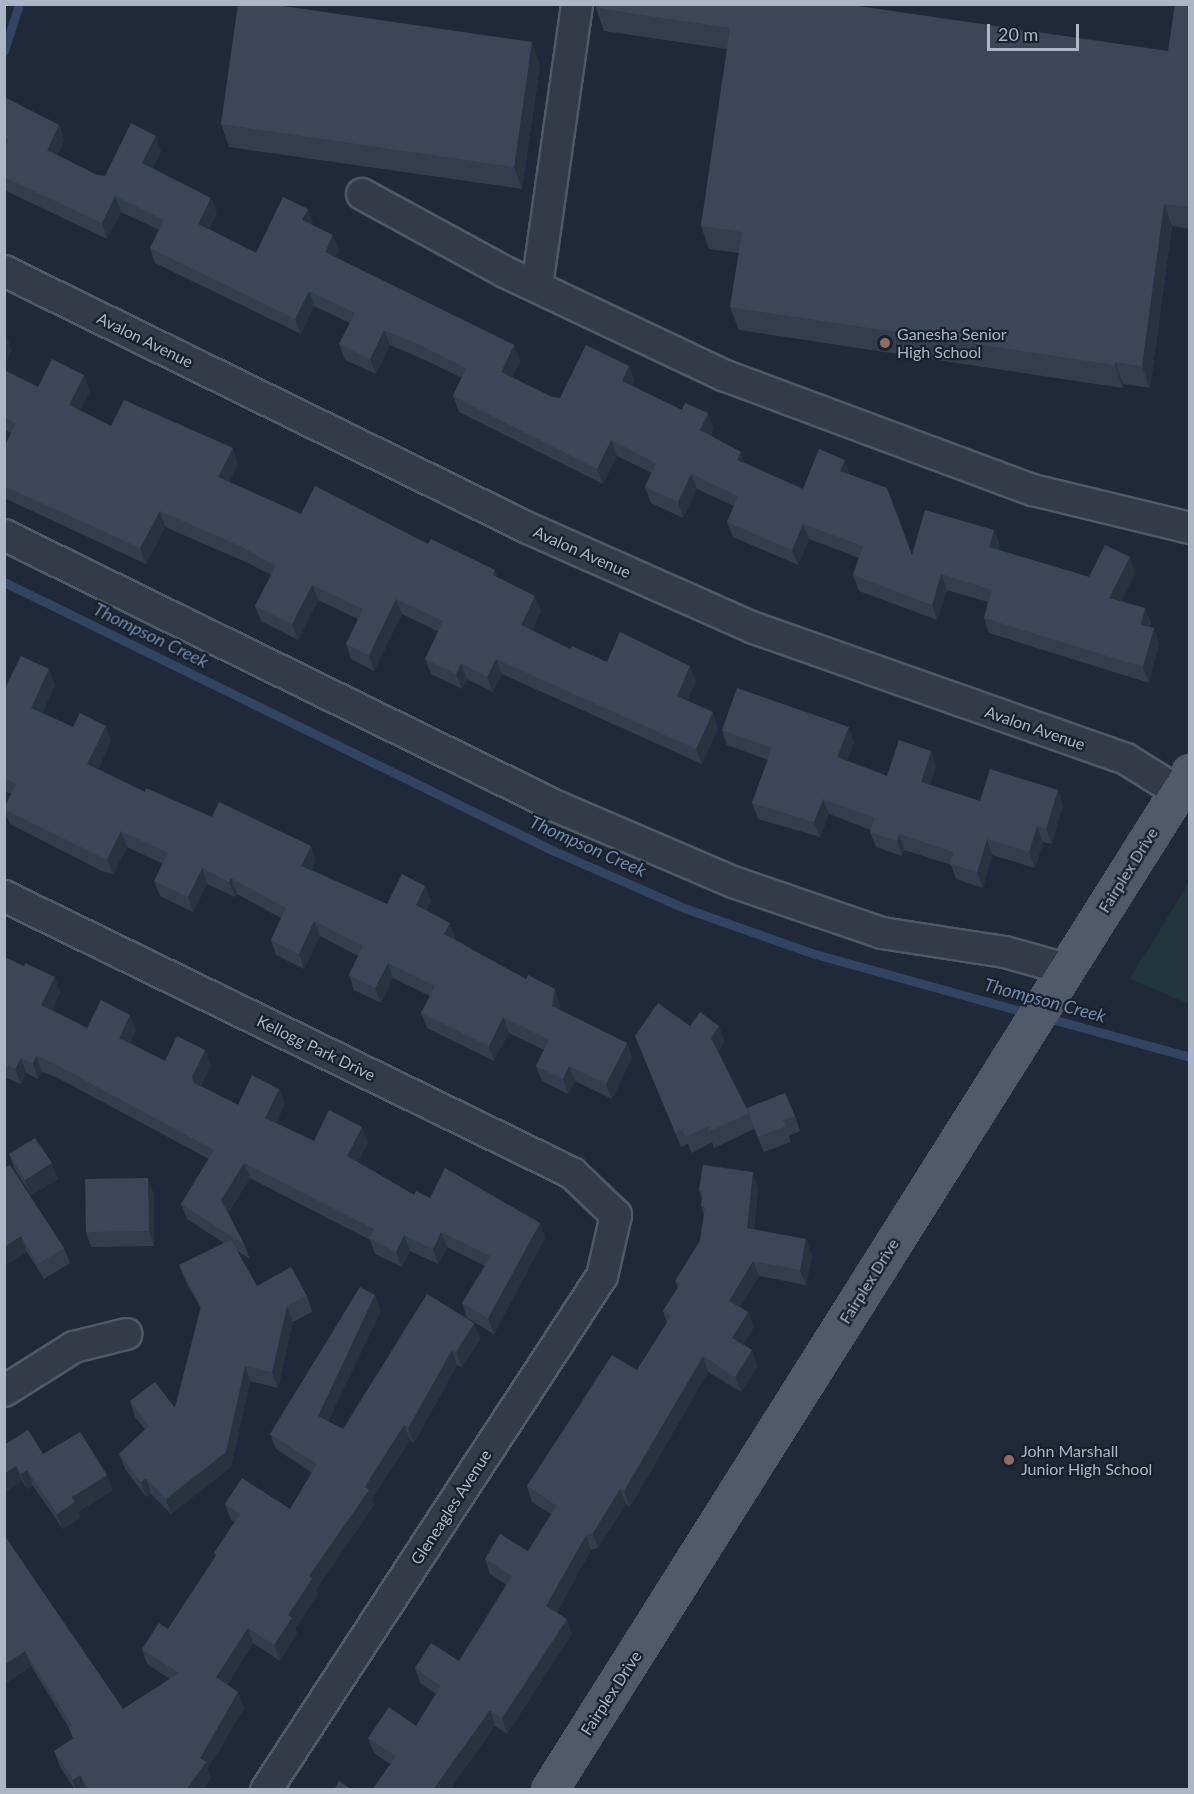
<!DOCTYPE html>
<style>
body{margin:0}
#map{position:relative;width:1194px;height:1794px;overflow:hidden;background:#1f2939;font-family:Lato,sans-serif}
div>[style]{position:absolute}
.green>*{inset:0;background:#21363a}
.stream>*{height:9px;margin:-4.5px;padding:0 4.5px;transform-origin:4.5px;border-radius:4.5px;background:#314461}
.roads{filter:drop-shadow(2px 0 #505967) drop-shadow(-2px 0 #505967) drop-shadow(0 2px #505967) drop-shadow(0 -2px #505967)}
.minor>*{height:30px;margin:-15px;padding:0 15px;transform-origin:15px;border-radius:15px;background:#333b49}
.major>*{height:33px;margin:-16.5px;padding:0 16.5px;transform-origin:16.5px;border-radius:16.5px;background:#505a69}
.wall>*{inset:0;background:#333d4d}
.shaded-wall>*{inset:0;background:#29323e}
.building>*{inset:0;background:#3b4759}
.dots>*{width:16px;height:16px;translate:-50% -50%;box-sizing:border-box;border:3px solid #18202d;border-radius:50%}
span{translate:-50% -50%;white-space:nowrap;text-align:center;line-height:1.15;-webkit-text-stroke:4.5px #18202d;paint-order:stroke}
.poi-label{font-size:16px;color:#adb6c6}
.left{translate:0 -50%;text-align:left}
.street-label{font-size:16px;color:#adb6c6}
.water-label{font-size:18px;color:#738bb0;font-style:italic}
.frame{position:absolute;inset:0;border:6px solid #adb6c6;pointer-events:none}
.scale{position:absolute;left:987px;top:24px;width:92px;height:27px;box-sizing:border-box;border:3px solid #adb6c6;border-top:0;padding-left:8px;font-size:18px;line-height:21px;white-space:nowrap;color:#adb6c6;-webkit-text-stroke:4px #18202d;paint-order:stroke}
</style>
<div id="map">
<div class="green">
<i style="clip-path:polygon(1189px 882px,1189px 1004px,1130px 979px)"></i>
</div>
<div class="stream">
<i style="left:4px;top:51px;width:49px;rotate:-72.3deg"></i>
<i style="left:4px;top:582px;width:612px;rotate:26.06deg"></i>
<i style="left:554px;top:851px;width:145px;rotate:23.6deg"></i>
<i style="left:687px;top:909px;width:136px;rotate:19.4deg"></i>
<i style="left:815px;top:954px;width:224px;rotate:15.5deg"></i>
<i style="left:1044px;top:1017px;width:151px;rotate:15.3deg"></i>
</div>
<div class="roads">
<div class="minor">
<i style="left:362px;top:194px;width:163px;rotate:28.6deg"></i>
<i style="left:505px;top:272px;width:241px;rotate:25.3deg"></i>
<i style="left:723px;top:375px;width:331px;rotate:20.4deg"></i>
<i style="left:1033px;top:490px;width:162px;rotate:13.6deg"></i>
<i style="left:4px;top:271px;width:584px;rotate:26.13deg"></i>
<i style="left:528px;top:528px;width:247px;rotate:23.9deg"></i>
<i style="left:754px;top:628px;width:394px;rotate:19.4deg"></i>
<i style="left:1126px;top:759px;width:60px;rotate:32.1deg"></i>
<i style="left:537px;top:286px;width:285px;rotate:-81.9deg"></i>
<i style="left:4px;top:535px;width:617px;rotate:26.15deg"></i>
<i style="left:558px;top:807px;width:190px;rotate:23.2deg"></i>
<i style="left:733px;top:882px;width:157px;rotate:18.9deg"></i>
<i style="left:882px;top:933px;width:124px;rotate:8.8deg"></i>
<i style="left:1005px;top:952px;width:63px;rotate:15.6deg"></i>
<i style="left:4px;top:896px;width:632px;rotate:26deg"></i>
<i style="left:572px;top:1173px;width:61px;rotate:43.7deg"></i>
<i style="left:616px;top:1215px;width:63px;rotate:102.9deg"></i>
<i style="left:602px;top:1276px;width:614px;rotate:123.17deg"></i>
<i style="left:4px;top:1391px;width:83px;rotate:-32.2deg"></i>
<i style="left:74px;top:1347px;width:54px;rotate:-14deg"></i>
</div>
<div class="major">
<i style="left:549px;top:1790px;width:1203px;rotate:-57.8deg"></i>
</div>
</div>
<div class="wall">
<i style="clip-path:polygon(1190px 4px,1190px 229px,1172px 226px,1150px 388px,1123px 384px,1123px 388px,739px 330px,730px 307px,739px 253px,709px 249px,701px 226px,727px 49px,604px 31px,596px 8px,1168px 51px)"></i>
<i style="clip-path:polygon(540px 65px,522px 189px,229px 147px,221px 124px)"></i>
<i style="clip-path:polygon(4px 97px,59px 125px,64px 141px,57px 155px,97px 175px,105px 176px,161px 151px,153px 168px,217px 213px,209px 229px,256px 253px,308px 209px,313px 225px,339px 250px,335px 257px,514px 345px,520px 361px,512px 377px,552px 397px,560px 398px,629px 366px,634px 381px,632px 386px,682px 410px,708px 413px,713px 429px,711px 435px,745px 463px,803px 489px,850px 475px,912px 555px,994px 530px,1000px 546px,998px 550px,1089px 577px,1135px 573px,1121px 601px,1145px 608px,1151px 623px,1150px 627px,1154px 628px,1159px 644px,1149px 683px,989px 633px,984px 618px,988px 602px,947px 590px,937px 620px,859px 591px,853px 575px,859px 558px,809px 539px,798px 565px,733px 537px,727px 522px,734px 506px,697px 489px,683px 518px,651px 503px,645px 487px,652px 473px,617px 456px,603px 484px,459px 412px,453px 396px,462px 378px,425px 360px,390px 345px,376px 374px,345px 360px,339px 344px,350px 323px,314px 306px,301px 334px,155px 263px,150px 248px,159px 230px,121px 212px,107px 239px,4px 190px)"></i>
<i style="clip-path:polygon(4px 370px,38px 387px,84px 375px,90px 391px,80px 410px,111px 426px,238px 464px,229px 482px,301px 514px,428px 544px,498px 578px,541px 611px,532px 630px,570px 649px,607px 662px,696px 681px,687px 701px,718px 728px,702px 764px,502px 674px,493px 692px,467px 679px,462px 689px,431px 674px,425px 659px,439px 632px,402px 614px,374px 671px,351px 659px,346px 644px,358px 619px,318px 600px,298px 640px,261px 621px,255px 606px,271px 575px,248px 563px,165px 527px,146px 564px,4px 498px,4px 447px,11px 433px,4px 430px)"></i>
<i style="clip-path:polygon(55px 685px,42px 713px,73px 727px,111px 741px,98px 769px,145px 792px,212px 817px,316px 861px,312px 870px,387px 904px,425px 886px,431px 901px,426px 911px,455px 938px,455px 939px,560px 1004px,559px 1010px,627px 1043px,632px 1058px,612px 1099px,575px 1081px,568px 1094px,542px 1081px,536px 1066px,544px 1050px,509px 1033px,494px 1061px,427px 1028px,421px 1013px,430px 996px,393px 978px,381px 1003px,354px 990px,349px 975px,358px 956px,320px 936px,304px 969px,276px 955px,271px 940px,281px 918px,237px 894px,235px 897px,207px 884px,193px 912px,160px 896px,154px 881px,163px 864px,127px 847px,113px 874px,102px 871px,10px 824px,4px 810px,4px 808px,11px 794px,4px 791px,4px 690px)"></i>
<i style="clip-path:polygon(722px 730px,854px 742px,847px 761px,887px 776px,931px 751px,936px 766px,930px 785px,980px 801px,1058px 790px,1063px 805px,1052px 844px,1043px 842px,1035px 868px,992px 855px,983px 888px,956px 879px,951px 865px,904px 850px,902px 856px,876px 847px,870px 832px,871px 830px,829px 814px,820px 837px,758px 819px,752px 803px,768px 760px,727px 745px)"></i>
<i style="clip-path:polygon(4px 957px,60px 992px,52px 1010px,87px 1028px,130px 1015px,136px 1030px,130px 1043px,165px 1061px,205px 1050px,211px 1065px,201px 1086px,238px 1105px,279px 1089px,285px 1104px,276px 1123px,314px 1141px,368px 1143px,358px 1162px,414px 1195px,540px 1223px,545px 1238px,494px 1334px,467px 1318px,462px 1303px,485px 1266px,447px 1247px,438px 1264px,410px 1251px,402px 1267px,375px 1254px,370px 1240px,250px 1178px,228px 1213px,244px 1244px,250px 1259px,237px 1251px,257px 1286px,307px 1296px,312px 1312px,293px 1322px,278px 1388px,250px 1381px,231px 1467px,171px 1514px,151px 1494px,146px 1497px,125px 1469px,119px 1454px,145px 1429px,135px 1417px,130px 1401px,175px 1408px,201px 1309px,185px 1280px,179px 1265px,224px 1243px,187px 1219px,181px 1204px,209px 1159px,56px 1077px,42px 1072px,38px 1079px,26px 1073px,21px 1084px,4px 1077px)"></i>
<i style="clip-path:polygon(690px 1026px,725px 1041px,718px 1052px,748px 1113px,795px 1116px,800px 1131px,789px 1136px,791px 1142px,764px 1152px,753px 1126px,754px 1129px,714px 1148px,712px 1142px,692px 1153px,688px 1144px,681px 1147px,635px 1036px)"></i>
<i style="clip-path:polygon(9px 1154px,58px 1179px,31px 1195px,15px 1170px)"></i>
<i style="clip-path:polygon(4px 1168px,64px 1248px,70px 1263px,44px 1279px,27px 1252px,4px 1266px)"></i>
<i style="clip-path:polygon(758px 1188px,754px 1229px,812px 1255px,806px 1285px,759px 1276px,740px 1307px,748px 1312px,754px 1327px,743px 1344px,752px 1350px,757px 1366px,741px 1392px,708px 1372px,630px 1507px,626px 1504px,598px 1548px,591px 1550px,557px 1612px,572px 1634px,507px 1734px,495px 1726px,390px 1764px,374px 1753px,368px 1738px,416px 1726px,436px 1694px,420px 1683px,415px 1668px,459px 1661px,507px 1585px,490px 1574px,485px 1559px,528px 1551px,551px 1514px,532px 1502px,527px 1486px,637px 1370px,667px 1323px,663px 1311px,678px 1288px,675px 1281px,700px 1241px,704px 1215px,701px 1206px,702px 1199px,699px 1190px)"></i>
<i style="clip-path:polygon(154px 1194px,154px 1246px,91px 1247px,86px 1232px)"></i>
<i style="clip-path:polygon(381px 1311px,328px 1421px,343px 1429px,474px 1323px,480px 1339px,462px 1367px,457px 1365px,414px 1443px,410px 1440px,375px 1494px,372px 1499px,374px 1505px,316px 1590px,318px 1594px,295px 1628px,297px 1633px,280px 1661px,253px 1643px,227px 1685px,238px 1692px,244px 1708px,208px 1769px,211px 1778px,203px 1790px,75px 1790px,60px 1767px,54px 1751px,73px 1739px,69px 1728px,31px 1666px,6px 1683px,4px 1682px,4px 1535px,123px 1709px,170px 1679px,147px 1664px,142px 1649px,168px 1629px,216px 1556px,214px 1553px,235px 1522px,231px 1520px,225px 1504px,290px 1509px,312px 1473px,276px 1449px,270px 1434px)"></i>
<i style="clip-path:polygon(4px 1445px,43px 1454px,113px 1490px,78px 1512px,80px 1518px,63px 1529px,33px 1486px,27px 1489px,22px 1481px)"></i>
</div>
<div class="shaded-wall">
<i style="clip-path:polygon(532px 42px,540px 65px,522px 189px,514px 167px)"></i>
<i style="clip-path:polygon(59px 125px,64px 141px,52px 165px,47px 150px)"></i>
<i style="clip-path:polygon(156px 136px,161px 151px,148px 179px,142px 163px)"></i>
<i style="clip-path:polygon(115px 196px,121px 212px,107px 239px,102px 223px)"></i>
<i style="clip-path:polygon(211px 198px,217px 213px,204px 239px,198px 224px)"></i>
<i style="clip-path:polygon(1164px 204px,1172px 226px,1150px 388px,1142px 366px)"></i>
<i style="clip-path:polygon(308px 209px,313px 224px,308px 235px,302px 220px)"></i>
<i style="clip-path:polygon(333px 235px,339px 250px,330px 267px,325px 252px)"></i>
<i style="clip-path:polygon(309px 291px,314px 306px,301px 334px,295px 319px)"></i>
<i style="clip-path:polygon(384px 330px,390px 345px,376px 374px,370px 359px)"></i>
<i style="clip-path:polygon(6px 335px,12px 350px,4px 366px,4px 339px)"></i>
<i style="clip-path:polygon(514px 345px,520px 361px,506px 387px,501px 372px)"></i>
<i style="clip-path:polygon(1115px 362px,1123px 384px,1123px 388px,1115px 365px)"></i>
<i style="clip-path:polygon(629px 366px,634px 381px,627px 396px,622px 381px)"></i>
<i style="clip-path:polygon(84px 375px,90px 391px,75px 421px,69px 405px)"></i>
<i style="clip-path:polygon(708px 413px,713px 429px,706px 445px,700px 430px)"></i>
<i style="clip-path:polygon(611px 440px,617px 456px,603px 484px,597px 469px)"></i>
<i style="clip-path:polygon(233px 448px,238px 464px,224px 493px,218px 477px)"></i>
<i style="clip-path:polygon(741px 452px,746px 467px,737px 460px)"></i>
<i style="clip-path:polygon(845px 460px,850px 475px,840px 471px)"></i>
<i style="clip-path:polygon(691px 474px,697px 489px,683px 518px,678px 502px)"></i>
<i style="clip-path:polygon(160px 511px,165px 527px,146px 564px,140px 548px)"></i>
<i style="clip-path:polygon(803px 524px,809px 539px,798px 565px,792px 550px)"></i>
<i style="clip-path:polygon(994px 530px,1000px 546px,995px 562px,989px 547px)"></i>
<i style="clip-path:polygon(1130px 557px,1135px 573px,1115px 614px,1109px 598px)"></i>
<i style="clip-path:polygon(495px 570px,501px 585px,493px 575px)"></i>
<i style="clip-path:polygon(941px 574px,947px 590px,937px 620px,932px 605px)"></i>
<i style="clip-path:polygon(312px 585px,318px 600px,298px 640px,292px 624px)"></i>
<i style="clip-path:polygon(535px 596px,541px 611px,527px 640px,521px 625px)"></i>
<i style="clip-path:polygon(396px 599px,402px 614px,374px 671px,369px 655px)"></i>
<i style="clip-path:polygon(1145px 608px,1151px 623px,1146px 640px,1141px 625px)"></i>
<i style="clip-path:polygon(1154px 628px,1159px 644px,1149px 683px,1143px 667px)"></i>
<i style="clip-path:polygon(496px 659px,502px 674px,493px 692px,487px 677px)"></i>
<i style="clip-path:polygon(461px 663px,467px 679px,462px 689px,456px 674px)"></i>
<i style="clip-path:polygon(690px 666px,696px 681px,683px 711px,677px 696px)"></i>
<i style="clip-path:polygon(49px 669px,55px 685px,37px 723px,31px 708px)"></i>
<i style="clip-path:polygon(713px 712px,718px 728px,702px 764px,696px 749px)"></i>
<i style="clip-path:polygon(106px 726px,111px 741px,93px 779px,87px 764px)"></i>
<i style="clip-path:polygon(849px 727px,854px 742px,843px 773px,837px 757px)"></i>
<i style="clip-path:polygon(931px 751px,936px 766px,926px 797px,921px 782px)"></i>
<i style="clip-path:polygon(1058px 790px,1063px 805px,1052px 844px,1046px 829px)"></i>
<i style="clip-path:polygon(823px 799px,829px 814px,820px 837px,814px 822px)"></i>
<i style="clip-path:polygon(1037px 826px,1043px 842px,1035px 868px,1029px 852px)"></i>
<i style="clip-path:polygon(121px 831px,127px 847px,113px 874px,107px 859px)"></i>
<i style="clip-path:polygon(899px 834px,904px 850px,902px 856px,897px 841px)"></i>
<i style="clip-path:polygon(987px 839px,992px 855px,983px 888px,977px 872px)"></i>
<i style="clip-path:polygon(311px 846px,316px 861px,307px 881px,301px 866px)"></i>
<i style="clip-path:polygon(202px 868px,207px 884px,193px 912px,188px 897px)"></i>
<i style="clip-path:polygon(231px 878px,237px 894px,235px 897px,229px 882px)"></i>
<i style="clip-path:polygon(425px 886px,431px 901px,421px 920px,416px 905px)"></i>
<i style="clip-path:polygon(314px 921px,320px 936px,304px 969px,299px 954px)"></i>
<i style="clip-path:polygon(450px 923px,455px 938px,450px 949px,444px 934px)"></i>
<i style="clip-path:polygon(388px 963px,393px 978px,381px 1003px,375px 988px)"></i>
<i style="clip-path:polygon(55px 977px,60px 992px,47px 1020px,41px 1005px)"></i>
<i style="clip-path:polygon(555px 989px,560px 1004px,557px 1022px,552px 1006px)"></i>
<i style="clip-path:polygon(130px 1015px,136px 1030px,125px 1053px,119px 1038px)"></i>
<i style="clip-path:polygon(503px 1017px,509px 1033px,494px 1061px,489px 1046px)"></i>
<i style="clip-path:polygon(719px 1026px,725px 1041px,716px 1053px,711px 1038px)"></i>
<i style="clip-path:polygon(627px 1043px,632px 1058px,612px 1099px,606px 1084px)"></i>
<i style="clip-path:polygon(205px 1050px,211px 1065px,197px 1093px,192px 1077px)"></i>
<i style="clip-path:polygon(36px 1056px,42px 1072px,38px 1079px,33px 1063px)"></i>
<i style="clip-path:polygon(21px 1058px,26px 1073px,21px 1084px,15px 1069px)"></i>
<i style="clip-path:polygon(569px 1066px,575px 1081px,568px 1094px,563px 1079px)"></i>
<i style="clip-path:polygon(279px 1089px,285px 1104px,271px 1133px,265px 1118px)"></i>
<i style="clip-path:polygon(362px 1127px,368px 1143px,353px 1171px,347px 1156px)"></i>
<i style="clip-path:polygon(52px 1163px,58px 1179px,31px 1195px,25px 1180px)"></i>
<i style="clip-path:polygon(244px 1163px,250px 1178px,226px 1215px,221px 1200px)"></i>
<i style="clip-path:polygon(753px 1172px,758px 1188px,753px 1243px,747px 1228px)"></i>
<i style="clip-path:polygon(148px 1178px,154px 1194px,154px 1246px,149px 1231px)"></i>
<i style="clip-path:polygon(540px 1223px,545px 1238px,494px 1334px,488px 1318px)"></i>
<i style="clip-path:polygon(441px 1232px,447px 1247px,438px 1264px,433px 1249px)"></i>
<i style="clip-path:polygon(404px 1235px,410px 1251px,402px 1267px,396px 1252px)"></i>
<i style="clip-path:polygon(21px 1236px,27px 1252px,4px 1266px,4px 1247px)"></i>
<i style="clip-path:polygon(806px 1239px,812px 1255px,806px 1285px,800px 1270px)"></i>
<i style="clip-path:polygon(753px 1261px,759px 1276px,735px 1316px,729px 1301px)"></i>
<i style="clip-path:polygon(375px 1295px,381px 1311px,323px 1431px,318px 1416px)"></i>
<i style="clip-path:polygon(287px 1306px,293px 1322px,278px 1388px,272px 1372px)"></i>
<i style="clip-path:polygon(748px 1312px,754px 1327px,738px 1353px,732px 1338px)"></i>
<i style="clip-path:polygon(474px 1323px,480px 1339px,462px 1367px,456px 1352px)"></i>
<i style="clip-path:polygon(452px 1350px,457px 1365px,414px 1443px,408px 1428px)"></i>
<i style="clip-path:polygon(752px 1350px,757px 1366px,741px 1392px,735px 1377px)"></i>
<i style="clip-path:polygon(703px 1356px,708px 1372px,630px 1507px,624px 1491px)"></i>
<i style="clip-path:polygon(245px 1366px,250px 1381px,231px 1467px,171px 1514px,166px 1499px)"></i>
<i style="clip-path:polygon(404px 1425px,410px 1440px,372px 1499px,374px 1505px,316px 1590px,318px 1594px,295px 1628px,297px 1633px,280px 1661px,274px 1645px,288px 1615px,309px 1576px)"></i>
<i style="clip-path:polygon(16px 1466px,22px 1481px,4px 1493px,4px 1474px)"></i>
<i style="clip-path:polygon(27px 1470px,33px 1486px,27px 1489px,21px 1474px)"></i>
<i style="clip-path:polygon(107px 1475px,113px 1490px,78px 1512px,80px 1518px,63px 1529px,57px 1514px,72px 1497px)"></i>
<i style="clip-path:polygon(146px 1478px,151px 1494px,146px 1497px,141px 1482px)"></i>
<i style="clip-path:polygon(620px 1489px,626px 1504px,598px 1548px,593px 1533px)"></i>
<i style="clip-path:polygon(586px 1535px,591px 1550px,552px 1621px,546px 1606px)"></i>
<i style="clip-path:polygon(567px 1619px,572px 1634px,507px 1734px,502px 1718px)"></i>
<i style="clip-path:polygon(248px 1628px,253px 1643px,221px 1693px,216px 1677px)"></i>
<i style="clip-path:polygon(25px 1651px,31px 1666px,6px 1683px,4px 1680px,4px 1665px)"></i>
<i style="clip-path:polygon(238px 1692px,244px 1708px,208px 1769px,211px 1778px,203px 1790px,186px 1790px,200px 1758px)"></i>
<i style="clip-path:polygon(490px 1710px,495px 1726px,450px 1790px,433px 1790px)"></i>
<i style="clip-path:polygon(80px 1775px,86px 1790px,76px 1790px,73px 1780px)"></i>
</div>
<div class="building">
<i style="clip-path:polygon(238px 4px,269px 4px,532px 42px,514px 167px,221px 124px)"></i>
<i style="clip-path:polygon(597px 4px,844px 4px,1168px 51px,1175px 4px,1190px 4px,1190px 207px,1164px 204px,1142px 366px,1115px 362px,1115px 365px,730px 307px,742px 232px,701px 226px,730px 28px,596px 8px)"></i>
<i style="clip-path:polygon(4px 97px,59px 125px,47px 150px,97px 175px,105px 176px,131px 123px,156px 136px,142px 163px,211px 198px,198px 224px,256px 253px,283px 197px,308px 209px,302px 220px,333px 235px,325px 252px,514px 345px,501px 372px,552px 397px,560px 398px,586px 345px,629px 366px,622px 381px,682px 410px,685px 403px,708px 413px,700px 430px,741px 452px,737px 460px,803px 489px,819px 449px,845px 460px,840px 471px,887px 488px,912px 555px,925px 510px,994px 530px,989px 547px,1089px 577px,1105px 545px,1130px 557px,1109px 598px,1145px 608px,1141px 625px,1154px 628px,1143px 667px,984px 618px,992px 590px,941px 574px,932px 605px,853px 575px,863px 546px,803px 524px,792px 550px,727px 522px,738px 496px,691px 474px,678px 502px,645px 487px,656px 463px,611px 440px,597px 469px,453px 396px,466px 368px,420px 345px,384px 330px,370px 359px,339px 344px,355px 313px,309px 291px,295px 319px,150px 248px,164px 220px,115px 196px,102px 223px,4px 177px,4px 149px,9px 140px,4px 137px)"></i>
<i style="clip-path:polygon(52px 359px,84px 375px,69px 405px,111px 426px,124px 400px,233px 448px,218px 477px,301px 514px,315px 486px,428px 544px,431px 539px,495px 570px,493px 575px,535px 596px,521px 625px,570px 649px,572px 646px,607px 662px,620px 632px,690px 666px,677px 696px,713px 712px,696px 749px,496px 659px,487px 677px,461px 663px,456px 674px,425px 659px,443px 621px,396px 599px,369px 655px,346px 644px,363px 609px,312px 585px,292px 624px,255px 606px,276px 566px,242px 547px,160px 511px,140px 548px,4px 486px,4px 447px,16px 423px,4px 417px,4px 370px,38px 387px)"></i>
<i style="clip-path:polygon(21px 656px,49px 669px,31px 708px,73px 727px,80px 713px,106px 726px,87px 764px,145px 792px,146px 788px,212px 817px,219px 802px,311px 846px,301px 866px,387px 904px,402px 874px,425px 886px,416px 905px,450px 923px,444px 934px,526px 979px,528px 975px,555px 989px,552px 1006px,627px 1043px,606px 1084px,569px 1066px,563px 1079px,536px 1066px,549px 1040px,503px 1017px,489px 1046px,421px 1013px,435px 986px,388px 963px,375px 988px,349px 975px,363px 946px,314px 921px,299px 954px,271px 940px,286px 908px,231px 878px,229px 882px,202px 868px,188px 897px,154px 881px,168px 853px,121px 831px,107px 859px,97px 855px,4px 809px,16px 784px,4px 778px,4px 690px)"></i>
<i style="clip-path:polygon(737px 688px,849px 727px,837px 757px,887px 776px,899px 740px,931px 751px,921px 782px,980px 801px,990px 769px,1058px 790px,1046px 829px,1037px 826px,1029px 852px,987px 839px,977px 872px,950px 864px,954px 852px,899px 834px,897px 841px,870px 832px,875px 818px,823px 799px,814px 822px,752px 803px,772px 748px,722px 730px)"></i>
<i style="clip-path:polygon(4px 957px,24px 966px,25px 963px,55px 977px,41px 1005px,87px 1028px,101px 1000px,130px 1015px,119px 1038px,165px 1061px,177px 1036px,205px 1050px,192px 1077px,194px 1083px,238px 1105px,252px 1075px,279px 1089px,265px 1118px,314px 1141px,329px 1110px,362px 1127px,347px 1156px,414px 1195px,416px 1191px,430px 1198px,445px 1168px,540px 1223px,488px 1318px,462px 1303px,491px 1256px,441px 1232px,433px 1249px,404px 1235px,396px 1252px,369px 1238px,374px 1229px,244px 1163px,221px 1200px,244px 1244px,181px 1204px,214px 1150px,51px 1062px,36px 1056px,33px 1063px,21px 1058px,15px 1069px,4px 1064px)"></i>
<i style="clip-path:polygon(658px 1003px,690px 1026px,700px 1012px,719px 1026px,711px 1038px,749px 1113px,708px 1132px,710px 1125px,686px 1137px,682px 1129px,675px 1132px,635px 1036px)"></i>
<i style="clip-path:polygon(785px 1093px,795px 1116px,783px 1120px,786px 1126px,758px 1137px,747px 1108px)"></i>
<i style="clip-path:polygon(35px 1138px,52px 1163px,25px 1180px,9px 1154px)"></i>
<i style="clip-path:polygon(10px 1165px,64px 1248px,38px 1264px,21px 1236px,4px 1247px,4px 1168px)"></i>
<i style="clip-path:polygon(703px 1165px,753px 1172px,747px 1228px,806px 1239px,800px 1270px,753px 1261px,729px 1301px,748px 1312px,732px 1338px,752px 1350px,735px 1377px,703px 1356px,624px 1491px,620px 1489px,593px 1533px,586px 1535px,546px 1606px,567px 1619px,502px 1718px,490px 1710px,433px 1790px,372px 1790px,396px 1756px,368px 1738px,389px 1707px,416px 1726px,441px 1686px,415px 1668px,431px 1643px,459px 1661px,512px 1576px,485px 1559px,500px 1534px,528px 1551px,557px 1506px,527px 1486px,612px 1355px,637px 1370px,671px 1316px,663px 1311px,680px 1284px,675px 1281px,700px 1241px,705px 1207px,701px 1206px,703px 1191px,699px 1190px)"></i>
<i style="clip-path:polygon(148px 1178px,149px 1231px,86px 1232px,85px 1179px)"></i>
<i style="clip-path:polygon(231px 1240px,257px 1286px,291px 1267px,307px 1296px,287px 1306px,272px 1372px,245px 1366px,226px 1452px,166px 1499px,146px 1478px,141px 1482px,119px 1454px,149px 1426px,130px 1401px,155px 1382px,175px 1408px,201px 1306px,179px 1265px)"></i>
<i style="clip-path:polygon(360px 1287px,375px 1295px,318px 1416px,343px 1429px,427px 1294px,474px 1323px,456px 1352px,452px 1350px,408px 1428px,404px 1425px,370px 1478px,365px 1487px,369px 1490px,309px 1576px,312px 1579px,288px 1615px,292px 1618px,274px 1645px,248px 1628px,216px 1677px,238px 1692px,200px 1758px,206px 1762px,186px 1790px,90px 1790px,80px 1775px,73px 1780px,54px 1751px,74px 1738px,69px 1728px,72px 1726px,25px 1651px,4px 1665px,4px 1535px,123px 1709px,179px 1673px,142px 1649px,159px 1623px,168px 1629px,217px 1554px,214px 1553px,240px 1514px,225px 1504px,242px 1478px,290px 1509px,317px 1464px,270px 1434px)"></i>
<i style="clip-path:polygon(28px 1430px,43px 1454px,80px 1432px,107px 1475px,72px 1497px,75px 1502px,57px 1514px,27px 1470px,21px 1474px,16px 1466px,4px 1474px,4px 1445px)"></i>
<i style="clip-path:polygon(339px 1781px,352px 1790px,334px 1790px)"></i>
</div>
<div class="dots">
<i style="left:885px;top:343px;background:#8d6e63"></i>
<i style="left:1009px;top:1460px;background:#8d6e63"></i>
</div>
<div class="poi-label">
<span class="left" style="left:897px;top:343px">Ganesha Senior<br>High School</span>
<span class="left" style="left:1021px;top:1460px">John Marshall<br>Junior High School</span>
</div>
<div class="street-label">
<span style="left:145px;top:340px;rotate:26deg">Avalon Avenue</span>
<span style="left:582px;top:552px;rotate:24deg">Avalon Avenue</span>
<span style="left:1035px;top:728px;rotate:19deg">Avalon Avenue</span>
<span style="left:1128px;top:870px;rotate:-58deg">Fairplex Drive</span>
<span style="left:316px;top:1048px;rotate:26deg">Kellogg Park Drive</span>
<span style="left:869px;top:1281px;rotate:-58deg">Fairplex Drive</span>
<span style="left:451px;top:1507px;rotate:-57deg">Gleneagles Avenue</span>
<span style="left:611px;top:1693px;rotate:-57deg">Fairplex Drive</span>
</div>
<div class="water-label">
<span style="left:151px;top:635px;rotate:26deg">Thompson Creek</span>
<span style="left:588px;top:846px;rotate:24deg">Thompson Creek</span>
<span style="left:1045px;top:1000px;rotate:15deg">Thompson Creek</span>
</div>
<div class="frame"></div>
<div class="scale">20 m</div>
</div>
